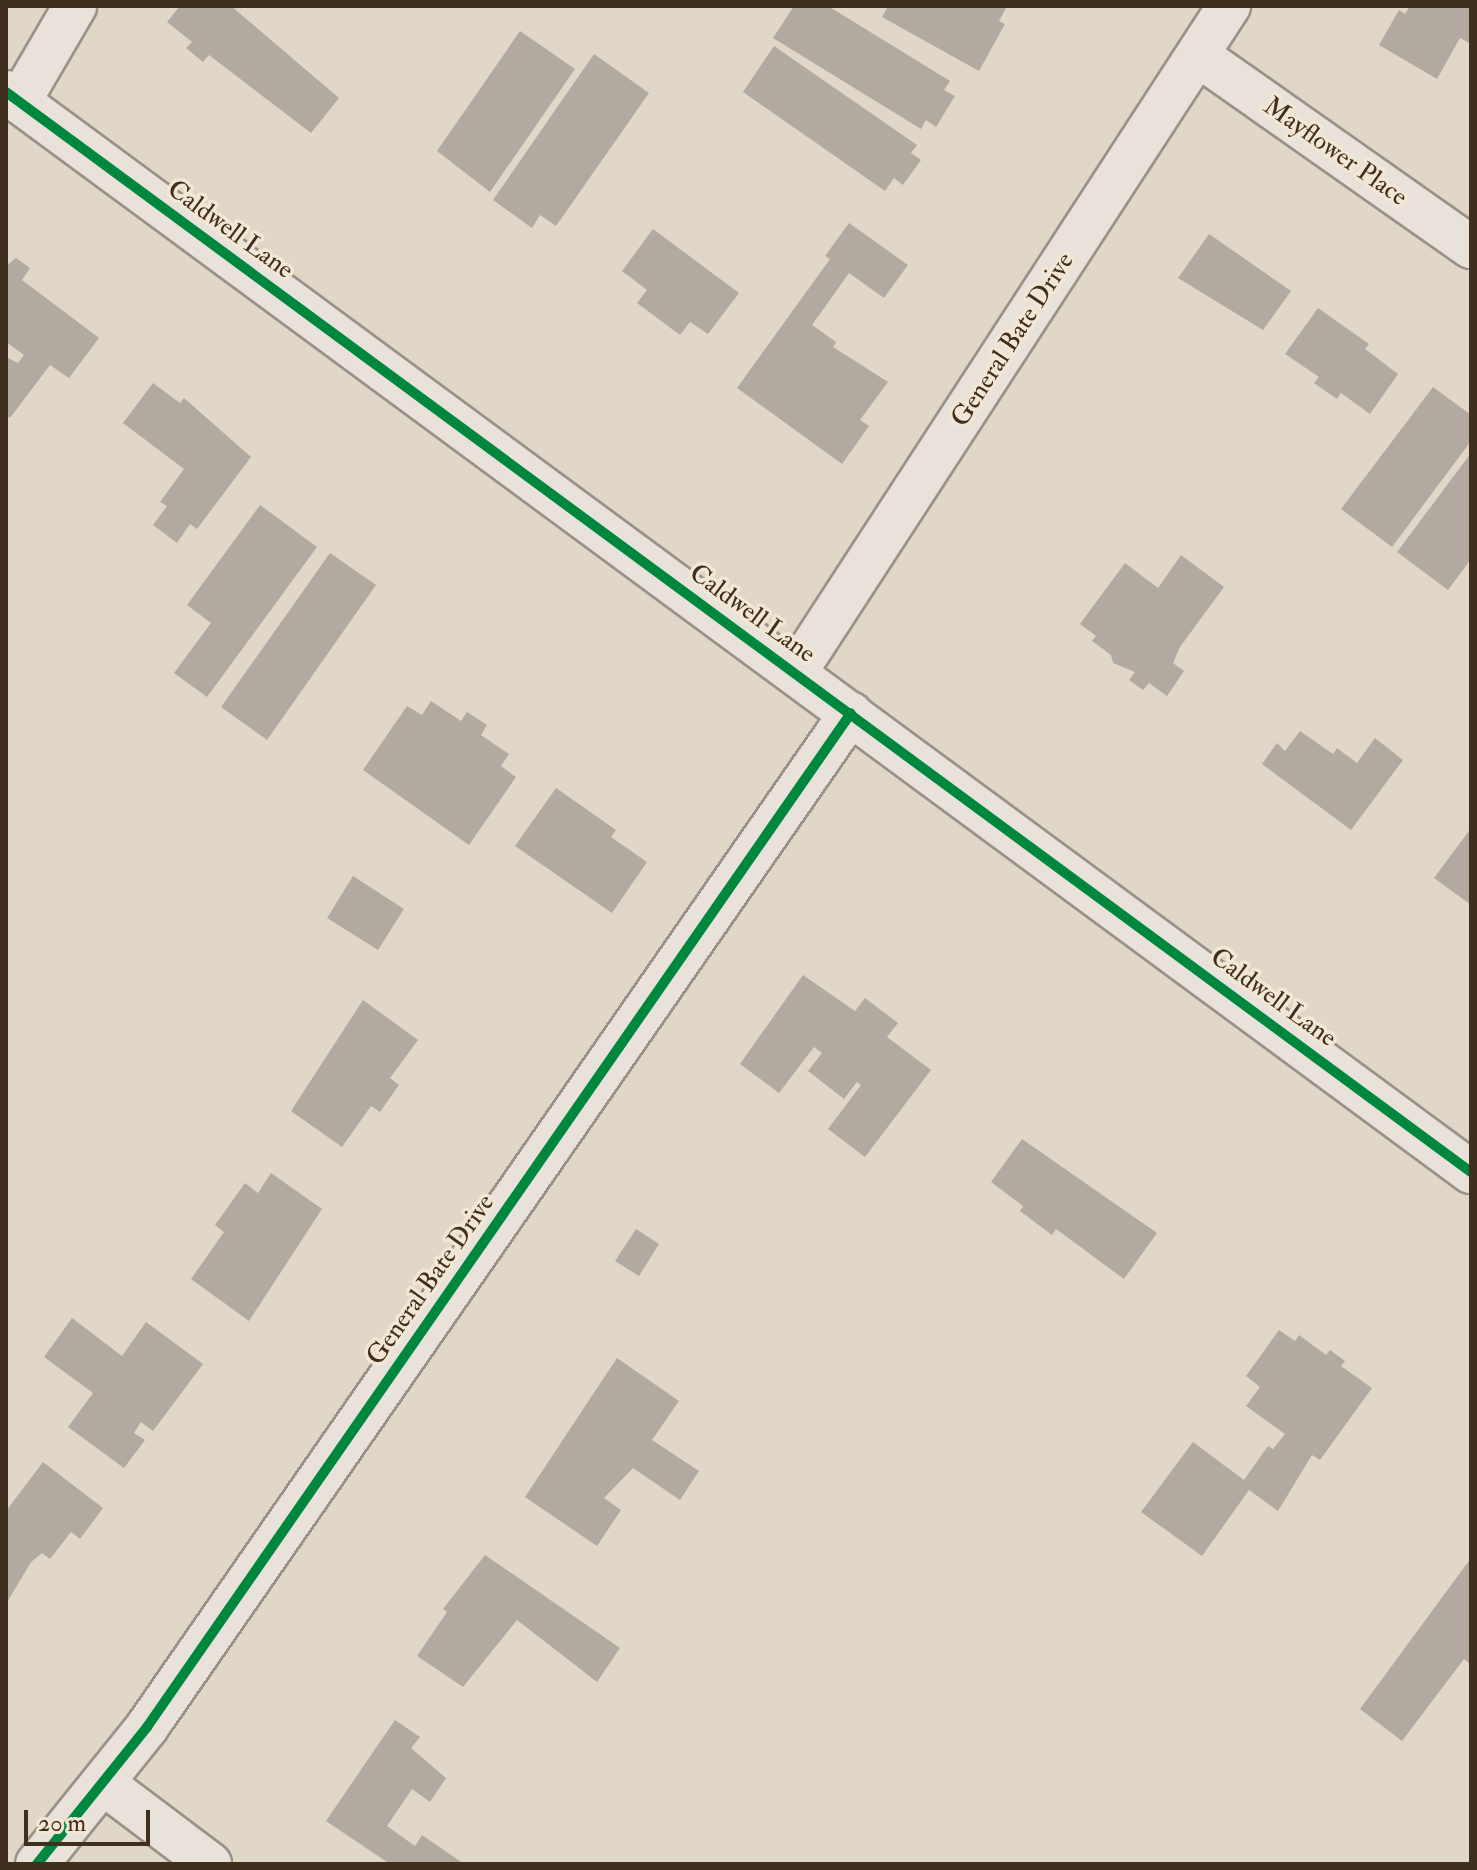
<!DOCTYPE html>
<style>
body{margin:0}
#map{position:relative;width:1477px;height:1870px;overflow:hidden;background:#e1d7c9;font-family:"IM FELL Double Pica",serif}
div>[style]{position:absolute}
.building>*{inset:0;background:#b2aaa0}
.roads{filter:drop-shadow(2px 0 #9a9288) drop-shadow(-2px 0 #9a9288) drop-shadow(0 2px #9a9288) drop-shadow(0 -2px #9a9288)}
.minor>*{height:42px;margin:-21px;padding:0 21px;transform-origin:21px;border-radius:21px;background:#e8e2db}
.cycleway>*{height:10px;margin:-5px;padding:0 5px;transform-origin:5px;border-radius:5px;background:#00873e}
span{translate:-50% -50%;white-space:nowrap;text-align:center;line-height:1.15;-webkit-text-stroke:7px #f2e6d5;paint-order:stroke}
.street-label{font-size:26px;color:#402e1f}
.frame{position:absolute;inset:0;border:8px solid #402e1f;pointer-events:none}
.scale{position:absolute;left:24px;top:1810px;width:126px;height:36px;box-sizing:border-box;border:4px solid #402e1f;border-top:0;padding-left:10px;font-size:24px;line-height:28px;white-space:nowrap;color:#402e1f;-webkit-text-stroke:6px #f2e6d5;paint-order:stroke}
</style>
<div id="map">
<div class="building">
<i style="clip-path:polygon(180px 6px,231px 6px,339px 98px,311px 133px,209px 55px,203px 62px,186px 48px,192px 42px,167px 22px)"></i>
<i style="clip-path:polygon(794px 6px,828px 6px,950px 81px,944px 90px,955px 96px,936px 127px,926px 120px,921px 129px,773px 38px)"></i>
<i style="clip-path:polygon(888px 6px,1007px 6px,999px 21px,1005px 24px,979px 71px,882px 17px)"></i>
<i style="clip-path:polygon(1410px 6px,1471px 6px,1471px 44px,1460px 38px,1437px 79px,1379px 45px,1399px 10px,1405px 14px)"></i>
<i style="clip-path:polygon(520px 31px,575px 69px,490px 192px,437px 151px)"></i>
<i style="clip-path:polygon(774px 46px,917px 145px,911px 153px,921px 160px,903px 185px,894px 178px,885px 191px,743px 92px)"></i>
<i style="clip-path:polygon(594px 54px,649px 93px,556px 226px,540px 215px,532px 228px,493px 200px)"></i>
<i style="clip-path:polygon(849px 223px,908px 265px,884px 298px,849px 273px,812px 325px,836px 342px,833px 347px,888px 382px,860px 420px,869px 426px,842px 464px,737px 388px,830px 259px,825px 256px)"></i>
<i style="clip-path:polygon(653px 229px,739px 293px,708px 334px,690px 322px,680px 335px,637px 303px,647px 290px,622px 271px)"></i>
<i style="clip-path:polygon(1209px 234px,1291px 291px,1263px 330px,1178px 278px)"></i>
<i style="clip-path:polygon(16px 258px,30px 268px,22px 280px,99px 338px,69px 378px,50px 365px,10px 418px,6px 415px,6px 357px,18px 363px,24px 355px,6px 342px,6px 266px)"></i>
<i style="clip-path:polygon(1318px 308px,1369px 344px,1365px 349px,1398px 374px,1370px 414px,1341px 393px,1337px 399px,1314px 383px,1319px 377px,1285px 354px)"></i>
<i style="clip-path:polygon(153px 383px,180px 403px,184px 398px,251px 457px,197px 529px,190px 524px,177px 543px,153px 525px,167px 506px,160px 502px,184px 469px,123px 423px)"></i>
<i style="clip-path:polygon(1433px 387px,1471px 415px,1471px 441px,1392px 547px,1341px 509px)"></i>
<i style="clip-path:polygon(1471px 453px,1471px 559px,1448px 590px,1397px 552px)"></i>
<i style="clip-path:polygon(260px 505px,317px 547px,207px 697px,174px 673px,211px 623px,187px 605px)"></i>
<i style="clip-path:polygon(330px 553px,376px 585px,267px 740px,221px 707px)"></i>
<i style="clip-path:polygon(1181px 555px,1224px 587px,1180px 647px,1173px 663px,1184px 671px,1167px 696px,1149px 683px,1143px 690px,1129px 680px,1135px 672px,1113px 663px,1111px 655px,1092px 641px,1096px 636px,1080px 624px,1125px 563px,1158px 588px)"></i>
<i style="clip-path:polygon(431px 701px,461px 721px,467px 712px,487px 725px,481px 735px,509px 754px,501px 766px,516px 777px,469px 845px,363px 770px,407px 706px,422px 715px)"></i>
<i style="clip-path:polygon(1300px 731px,1333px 754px,1337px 748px,1357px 763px,1375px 738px,1403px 760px,1351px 830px,1262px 764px,1277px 743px,1285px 751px)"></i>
<i style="clip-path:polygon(556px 788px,616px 830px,611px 837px,647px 862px,612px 913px,515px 846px)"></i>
<i style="clip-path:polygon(1471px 828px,1471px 905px,1434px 878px)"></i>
<i style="clip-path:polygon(353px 876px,404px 909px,378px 950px,327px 918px)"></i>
<i style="clip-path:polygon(803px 975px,855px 1011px,865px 998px,898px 1023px,887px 1037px,931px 1070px,865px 1157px,828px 1129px,861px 1085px,857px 1082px,844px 1099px,808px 1071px,822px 1053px,814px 1047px,779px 1093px,740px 1064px)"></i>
<i style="clip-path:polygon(363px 1000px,418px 1040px,390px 1078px,399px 1085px,380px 1112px,371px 1106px,342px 1147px,291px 1111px)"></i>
<i style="clip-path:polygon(1022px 1139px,1157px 1233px,1124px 1279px,1056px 1229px,1052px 1235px,1020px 1211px,1023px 1206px,991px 1182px)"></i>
<i style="clip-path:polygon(271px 1173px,322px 1209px,249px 1321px,191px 1279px,224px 1232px,215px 1225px,245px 1183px,258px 1193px)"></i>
<i style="clip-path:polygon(636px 1229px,659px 1244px,639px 1276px,615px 1261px)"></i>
<i style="clip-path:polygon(72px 1318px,122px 1356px,146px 1322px,203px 1364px,153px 1431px,141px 1422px,134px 1433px,145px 1440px,124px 1468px,68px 1427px,93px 1393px,44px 1357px)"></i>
<i style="clip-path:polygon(1279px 1330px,1295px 1341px,1299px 1335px,1326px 1355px,1330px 1350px,1345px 1361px,1341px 1366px,1372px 1388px,1320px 1460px,1312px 1455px,1278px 1511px,1249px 1490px,1202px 1556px,1141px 1512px,1193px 1442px,1244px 1480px,1268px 1446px,1273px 1449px,1285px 1434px,1246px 1406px,1260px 1387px,1246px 1376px)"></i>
<i style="clip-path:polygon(617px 1358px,679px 1401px,652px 1440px,699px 1471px,680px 1500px,633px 1468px,604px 1498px,621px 1510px,597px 1546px,525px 1497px)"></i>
<i style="clip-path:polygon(43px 1462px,103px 1508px,80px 1539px,71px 1532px,50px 1559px,42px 1553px,31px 1562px,6px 1604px,6px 1511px)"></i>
<i style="clip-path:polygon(485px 1555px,620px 1648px,597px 1682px,517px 1620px,463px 1687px,417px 1656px,447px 1612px,443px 1609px)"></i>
<i style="clip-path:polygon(1471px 1558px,1471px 1665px,1464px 1659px,1402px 1741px,1360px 1709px)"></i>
<i style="clip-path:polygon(395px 1720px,420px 1737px,411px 1748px,446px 1778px,430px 1802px,412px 1789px,387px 1826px,415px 1846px,422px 1835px,464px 1864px,390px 1864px,326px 1821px)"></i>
</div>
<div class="roads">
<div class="minor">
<i style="left:1199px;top:56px;width:332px;rotate:35.1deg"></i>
<i style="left:6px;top:92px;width:1820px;rotate:36.4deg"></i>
<i style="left:19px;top:102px;width:111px;rotate:-59.7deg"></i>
<i style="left:795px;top:673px;width:796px;rotate:-56.95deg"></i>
<i style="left:104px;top:1784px;width:133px;rotate:37deg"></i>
<i style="left:37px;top:1864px;width:176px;rotate:-51.2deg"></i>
<i style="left:147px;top:1727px;width:1234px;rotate:-55.23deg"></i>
</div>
</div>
<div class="cycleway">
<i style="left:6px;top:92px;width:1820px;rotate:36.4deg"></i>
<i style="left:37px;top:1864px;width:176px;rotate:-51.2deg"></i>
<i style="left:147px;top:1727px;width:1234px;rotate:-55.23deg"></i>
</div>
<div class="street-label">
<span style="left:1335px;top:152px;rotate:35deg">Mayflower Place</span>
<span style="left:230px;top:230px;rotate:36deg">Caldwell Lane</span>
<span style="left:1013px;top:340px;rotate:-57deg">General Bate Drive</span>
<span style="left:752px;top:614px;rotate:36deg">Caldwell Lane</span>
<span style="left:1273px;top:998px;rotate:36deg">Caldwell Lane</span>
<span style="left:431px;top:1280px;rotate:-55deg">General Bate Drive</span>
</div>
<div class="frame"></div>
<div class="scale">20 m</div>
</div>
